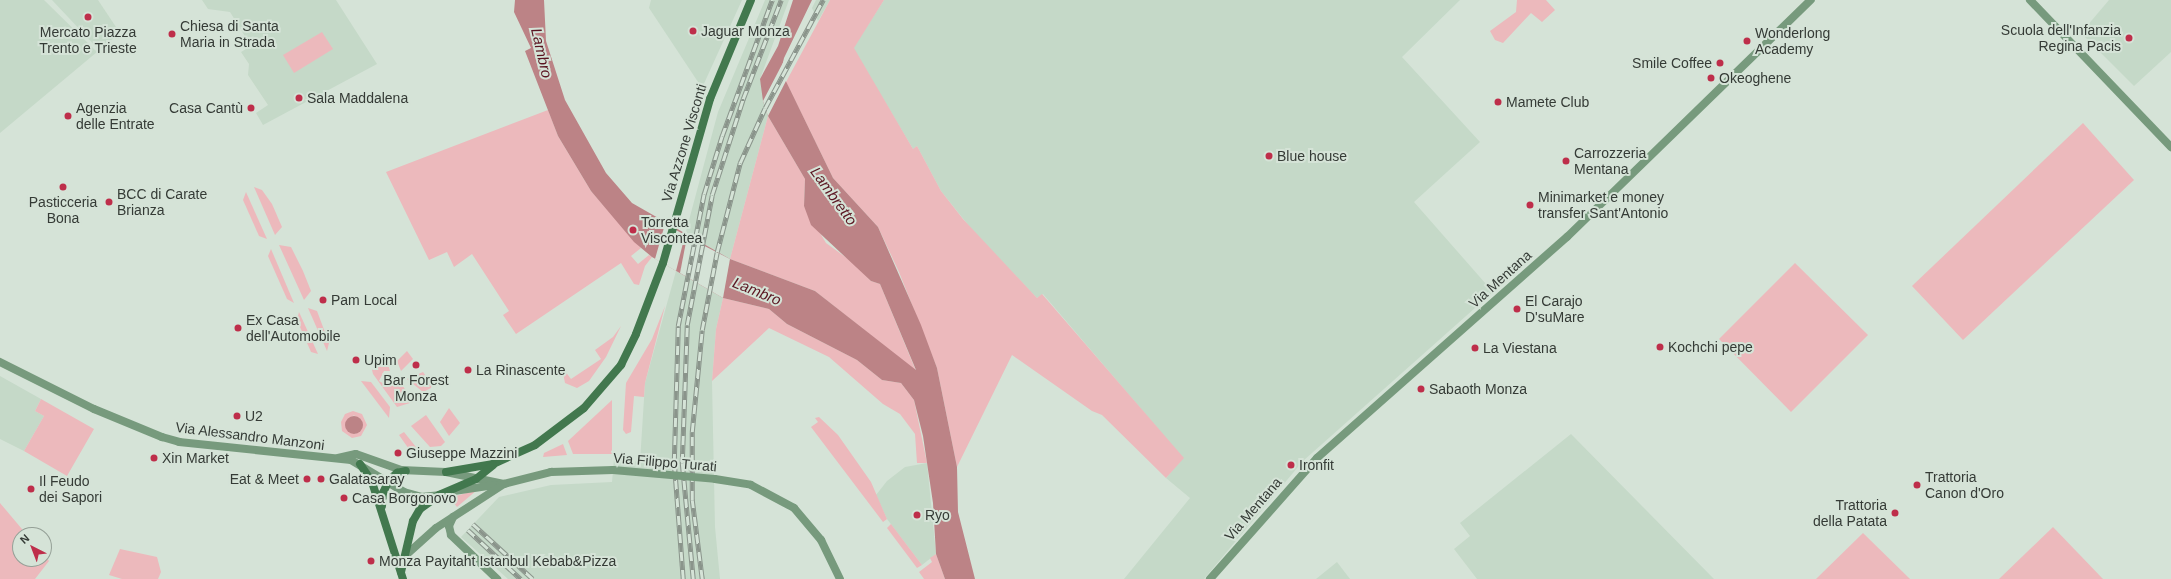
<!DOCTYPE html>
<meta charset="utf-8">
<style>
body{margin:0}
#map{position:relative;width:2171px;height:579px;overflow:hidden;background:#d5e3d7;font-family:Helvetica,sans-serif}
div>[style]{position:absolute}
.built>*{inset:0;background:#c5d9c8}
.green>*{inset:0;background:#ecb9bc}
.water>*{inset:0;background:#bc8386}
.round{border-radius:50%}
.pier>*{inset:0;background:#d5e3d7}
.tertiary>*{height:8px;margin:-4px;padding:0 4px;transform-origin:4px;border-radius:4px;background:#779a7d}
.secondary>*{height:8px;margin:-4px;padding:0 4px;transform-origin:4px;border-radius:4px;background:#42784e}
.rail>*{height:4.5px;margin-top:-2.25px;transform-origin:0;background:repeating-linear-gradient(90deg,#d5e3d7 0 9px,#8a948b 0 18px);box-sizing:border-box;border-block:1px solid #8a948b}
.tertiary-bridge>*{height:8px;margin:-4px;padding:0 4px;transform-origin:4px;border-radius:4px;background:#779a7d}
.dots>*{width:11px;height:11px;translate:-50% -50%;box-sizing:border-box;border:2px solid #d5e3d7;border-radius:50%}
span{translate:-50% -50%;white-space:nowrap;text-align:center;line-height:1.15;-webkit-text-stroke:4px #d5e3d7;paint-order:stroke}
.poi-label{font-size:14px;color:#353b36}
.left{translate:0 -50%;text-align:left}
.right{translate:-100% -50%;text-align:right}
.street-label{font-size:14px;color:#353b36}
.water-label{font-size:15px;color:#5b1622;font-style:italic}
.north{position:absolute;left:12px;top:527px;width:40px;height:40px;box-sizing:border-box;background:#d5e3d7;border:1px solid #95a097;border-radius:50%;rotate:318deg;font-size:11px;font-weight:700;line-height:16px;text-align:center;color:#353b36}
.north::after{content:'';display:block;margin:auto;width:14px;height:18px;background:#be2e4a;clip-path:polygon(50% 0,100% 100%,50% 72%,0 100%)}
</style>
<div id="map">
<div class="built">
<i style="clip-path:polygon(0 0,44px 0,97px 52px,0 133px)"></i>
<i style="clip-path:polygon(52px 0,98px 0,120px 33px,99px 50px)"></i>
<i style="clip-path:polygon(202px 0,336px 0,377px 64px,263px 125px,256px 113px,268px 105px,248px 75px,249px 64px,241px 52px,251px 46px,230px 12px,208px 9px)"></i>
<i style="clip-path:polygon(651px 0,742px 0,702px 88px,649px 8px)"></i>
<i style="clip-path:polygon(765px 0,789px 0,760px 79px,768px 116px,730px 259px,685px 235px,718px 112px)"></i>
<i style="clip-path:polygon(816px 0,830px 0,818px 21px,812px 8px)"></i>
<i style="clip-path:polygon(884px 0,1460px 0,1402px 57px,1480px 142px,1414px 202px,1493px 292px,1303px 461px,1204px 579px,1124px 579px,1190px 498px,1166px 478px,1183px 458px,1043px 294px,1037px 298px,973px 231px,941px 191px,917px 146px,913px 149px,853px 48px)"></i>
<i style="clip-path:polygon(2109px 0,2171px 0,2171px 52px,2134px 86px,2081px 33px)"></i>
<i style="clip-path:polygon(676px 271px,723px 298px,716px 329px,712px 381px,715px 527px,720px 579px,508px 579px,461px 537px,499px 497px,551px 485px,612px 482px,614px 459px,640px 462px,645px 383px)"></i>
<i style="clip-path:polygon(0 376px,41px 399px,35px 411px,44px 416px,24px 451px,0 439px)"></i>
<i style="clip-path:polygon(1571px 434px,1714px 579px,1477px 579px,1454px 549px,1470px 536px,1460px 523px)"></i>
<i style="clip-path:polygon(927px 463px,936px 554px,922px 565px,887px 519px,876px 495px,887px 481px,905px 467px)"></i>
<i style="clip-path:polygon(1337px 562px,1350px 579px,1316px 579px)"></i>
</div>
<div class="green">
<i style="clip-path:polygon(830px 0,884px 0,854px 48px,913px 149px,917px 146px,941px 191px,963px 219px,1037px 298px,1042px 294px,1184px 458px,1166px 478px,1102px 415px,1092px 411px,1012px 355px,957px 467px,937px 368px,899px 272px,878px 227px,833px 178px,786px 82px)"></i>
<i style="clip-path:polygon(1517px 0,1546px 0,1555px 10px,1542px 22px,1531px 13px,1503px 43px,1495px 40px,1490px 31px,1516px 12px)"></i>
<i style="clip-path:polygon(322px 32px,333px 49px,294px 73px,283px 55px)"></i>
<i style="clip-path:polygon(548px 110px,558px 136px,591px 191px,641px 248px,631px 256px,638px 264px,649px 255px,652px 257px,645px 266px,639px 285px,634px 284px,621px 263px,516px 334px,503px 315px,509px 311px,472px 254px,454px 267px,447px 252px,429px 260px,386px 172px)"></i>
<i style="clip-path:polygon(768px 116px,805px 179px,804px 206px,826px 243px,855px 264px,871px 281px,880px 284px,916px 371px,815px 291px,730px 259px)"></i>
<i style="clip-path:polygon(2083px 123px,2134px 180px,1963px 340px,1912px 286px)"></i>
<i style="clip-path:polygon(254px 187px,262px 190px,272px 204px,282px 227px,275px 235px)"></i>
<i style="clip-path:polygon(246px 192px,267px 239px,259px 236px,243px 200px)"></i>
<i style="clip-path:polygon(279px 245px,291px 247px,303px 271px,311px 291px,304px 300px)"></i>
<i style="clip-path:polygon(271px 249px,294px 303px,287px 299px,268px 256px)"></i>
<i style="clip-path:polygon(1795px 263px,1868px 335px,1791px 412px,1719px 339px)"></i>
<i style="clip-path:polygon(723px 298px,769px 309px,787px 324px,857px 360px,882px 380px,901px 383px,914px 400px,927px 463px,917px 463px,915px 434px,900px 414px,883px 404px,829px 357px,769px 328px,712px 381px,716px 329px)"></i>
<i style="clip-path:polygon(665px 306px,645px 383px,644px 397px,634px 396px,631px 432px,626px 434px,623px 430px,626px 383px,652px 339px)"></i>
<i style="clip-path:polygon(308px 308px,317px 311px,329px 343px,327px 351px)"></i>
<i style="clip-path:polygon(299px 312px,318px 354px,311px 352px,297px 320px)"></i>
<i style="clip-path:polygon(621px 326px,606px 357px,589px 381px,577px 388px,565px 383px,563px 373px,565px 371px,571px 379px,601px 359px,595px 350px,613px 337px)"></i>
<i style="clip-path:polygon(407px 351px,413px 359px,401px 371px,397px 361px)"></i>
<i style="clip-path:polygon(384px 360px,387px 361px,390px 371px,384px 371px,379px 381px,388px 386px,395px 381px,401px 383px,413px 402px,397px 407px,373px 374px,372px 370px)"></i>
<i style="clip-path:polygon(423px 372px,432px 384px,431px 388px,423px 392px,407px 379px)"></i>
<i style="clip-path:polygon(361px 381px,371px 382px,390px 407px,389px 418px)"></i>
<i style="clip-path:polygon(41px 399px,94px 429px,67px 476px,24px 451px,44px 416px,35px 411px)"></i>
<i style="clip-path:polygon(612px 400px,612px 454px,573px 454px,568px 441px)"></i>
<i style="clip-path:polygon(449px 408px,460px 423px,449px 436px,440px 422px)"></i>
<i style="clip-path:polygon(evenodd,353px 411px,362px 414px,367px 425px,361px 436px,352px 438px,342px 431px,341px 422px,345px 414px,353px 411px,354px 415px,362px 428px,355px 434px,345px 425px,354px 415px)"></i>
<i style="clip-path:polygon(426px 415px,445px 442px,441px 446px,430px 447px,411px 426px)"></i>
<i style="clip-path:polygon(819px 417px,838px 435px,871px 482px,887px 519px,883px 522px,811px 427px,818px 422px,815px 418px)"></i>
<i style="clip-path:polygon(404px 432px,416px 447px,427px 454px,425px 460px,411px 452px,399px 435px)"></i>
<i style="clip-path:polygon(563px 444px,567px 455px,543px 457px,544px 453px)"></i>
<i style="clip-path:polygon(477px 490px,457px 507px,450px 498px,456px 496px)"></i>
<i style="clip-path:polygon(0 503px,27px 535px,20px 535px,20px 559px,44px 559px,44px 555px,49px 561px,35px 579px,0 579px)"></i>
<i style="clip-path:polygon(891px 524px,922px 565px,917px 568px,887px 528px)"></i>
<i style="clip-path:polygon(2053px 527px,2103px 579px,1999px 579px)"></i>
<i style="clip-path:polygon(1863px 533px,1910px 579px,1816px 579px)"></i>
<i style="clip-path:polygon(120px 549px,157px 557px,161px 572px,158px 579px,122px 579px,109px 575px)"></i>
<i style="clip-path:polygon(936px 554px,945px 579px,924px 579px,919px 572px,932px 562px,930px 558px)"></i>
</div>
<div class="water">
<i style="clip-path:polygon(515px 0,544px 0,546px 41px,565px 100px,606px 173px,632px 203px,730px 259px,815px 291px,916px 370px,880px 284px,871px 281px,811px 225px,804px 206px,805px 179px,768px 116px,763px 101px,760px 79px,778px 46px,793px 0,812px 0,784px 58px,781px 71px,833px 178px,878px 227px,921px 325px,937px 368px,957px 467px,958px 512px,975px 579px,945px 579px,936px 554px,933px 503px,923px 436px,914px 400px,901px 383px,882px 380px,857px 360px,787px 324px,769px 309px,723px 298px,652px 257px,634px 242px,591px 191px,558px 136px,525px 51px,531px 48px,514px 12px)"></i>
<i class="round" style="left:345px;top:416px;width:18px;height:18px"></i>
</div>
<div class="pier">
<i style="clip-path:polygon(789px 51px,783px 70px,787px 79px,768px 116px,763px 101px)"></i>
<i style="clip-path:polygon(665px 224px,685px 235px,676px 271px,655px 259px)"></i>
<i style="clip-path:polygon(687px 237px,730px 259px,723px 298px,680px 273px)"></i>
</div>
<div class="tertiary">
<i style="left:2030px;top:0;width:204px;rotate:46.2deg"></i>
<i style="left:0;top:362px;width:105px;rotate:26.6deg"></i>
<i style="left:94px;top:409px;width:74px;rotate:22.4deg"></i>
<i style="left:162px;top:437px;width:18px;rotate:16deg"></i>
<i style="left:179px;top:442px;width:173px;rotate:6deg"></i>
<i style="left:351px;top:460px;width:62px;rotate:31.1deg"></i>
<i style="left:404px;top:492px;width:18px;rotate:16deg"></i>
<i style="left:421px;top:497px;width:18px;rotate:-6deg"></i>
<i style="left:338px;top:458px;width:18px;rotate:-13deg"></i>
<i style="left:356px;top:454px;width:48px;rotate:19.6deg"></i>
<i style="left:401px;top:470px;width:45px;rotate:2.5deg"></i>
<i style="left:446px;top:472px;width:59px;rotate:11.7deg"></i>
<i style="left:504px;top:484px;width:49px;rotate:-14.3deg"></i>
<i style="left:551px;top:472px;width:62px;rotate:-1.8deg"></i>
<i style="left:715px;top:479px;width:36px;rotate:9deg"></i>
<i style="left:751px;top:485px;width:49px;rotate:28.1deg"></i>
<i style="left:794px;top:508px;width:42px;rotate:49.8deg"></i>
<i style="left:821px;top:540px;width:43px;rotate:64deg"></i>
<i style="left:454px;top:491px;width:41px;rotate:-8.3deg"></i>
<i style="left:453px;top:517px;width:10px;rotate:114deg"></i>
<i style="left:449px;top:526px;width:9px;rotate:77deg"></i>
<i style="left:451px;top:535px;width:64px;rotate:43.7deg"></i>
<i style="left:406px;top:555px;width:40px;rotate:-42deg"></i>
<i style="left:436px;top:528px;width:81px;rotate:-32.9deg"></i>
<i style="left:1210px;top:579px;width:162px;rotate:-48.5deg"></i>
<i style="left:1317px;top:458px;width:334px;rotate:-41.5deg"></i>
<i style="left:1567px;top:237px;width:340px;rotate:-44.2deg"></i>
</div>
<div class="secondary">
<i style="left:360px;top:464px;width:22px;rotate:56deg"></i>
<i style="left:372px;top:482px;width:102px;rotate:72.3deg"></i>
<i style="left:446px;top:472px;width:48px;rotate:-9.7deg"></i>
<i style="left:493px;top:464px;width:46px;rotate:-24.3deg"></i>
<i style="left:535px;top:445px;width:61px;rotate:-37.1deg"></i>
<i style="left:584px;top:408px;width:57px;rotate:-49.3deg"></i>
<i style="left:621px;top:365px;width:34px;rotate:-64deg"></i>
<i style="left:636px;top:334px;width:76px;rotate:-69.2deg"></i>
<i style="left:663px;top:263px;width:171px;rotate:-74deg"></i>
<i style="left:710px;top:99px;width:107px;rotate:-67.5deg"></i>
<i style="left:382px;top:506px;width:13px;rotate:-86deg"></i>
<i style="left:383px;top:493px;width:14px;rotate:-65deg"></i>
<i style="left:389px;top:480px;width:11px;rotate:-41deg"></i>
<i style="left:397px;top:473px;width:9px;rotate:-13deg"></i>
<i style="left:401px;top:572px;width:52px;rotate:-76.8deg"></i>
<i style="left:413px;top:521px;width:14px;rotate:-60deg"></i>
<i style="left:420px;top:509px;width:24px;rotate:-36deg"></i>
<i style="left:439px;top:495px;width:40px;rotate:-23.4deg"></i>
<i style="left:476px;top:479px;width:22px;rotate:-39deg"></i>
</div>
<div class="rail">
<i style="left:473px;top:524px;width:81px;rotate:42.5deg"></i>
<i style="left:468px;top:530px;width:72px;rotate:42.8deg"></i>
<i style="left:683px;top:579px;width:116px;rotate:-94.4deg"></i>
<i style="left:674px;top:463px;width:137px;rotate:-88.3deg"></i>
<i style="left:678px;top:326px;width:135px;rotate:-78.9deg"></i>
<i style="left:704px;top:194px;width:61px;rotate:-72.8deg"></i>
<i style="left:722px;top:136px;width:145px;rotate:-69.8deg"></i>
<i style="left:693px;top:579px;width:117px;rotate:-95.4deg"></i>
<i style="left:682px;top:463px;width:138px;rotate:-87.9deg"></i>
<i style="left:687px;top:325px;width:132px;rotate:-79.1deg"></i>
<i style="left:712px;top:195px;width:101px;rotate:-72.1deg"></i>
<i style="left:743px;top:99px;width:106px;rotate:-69deg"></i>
<i style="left:702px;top:579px;width:80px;rotate:-97.2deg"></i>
<i style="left:692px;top:500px;width:68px;rotate:-90deg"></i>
<i style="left:692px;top:432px;width:102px;rotate:-84.4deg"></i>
<i style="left:702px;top:330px;width:79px;rotate:-79.1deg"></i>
<i style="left:717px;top:252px;width:92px;rotate:-75.5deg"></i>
<i style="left:740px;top:163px;width:60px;rotate:-65.6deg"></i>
<i style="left:765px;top:108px;width:123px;rotate:-61.8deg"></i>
</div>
<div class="tertiary-bridge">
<i style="left:613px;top:470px;width:102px;rotate:5deg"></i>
</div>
<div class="dots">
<i style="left:88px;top:17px;background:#be2e4a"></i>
<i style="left:693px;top:31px;background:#be2e4a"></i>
<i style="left:172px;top:34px;background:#be2e4a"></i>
<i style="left:2129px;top:38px;background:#be2e4a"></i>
<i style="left:1747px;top:41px;background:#be2e4a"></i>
<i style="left:1720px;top:63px;background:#be2e4a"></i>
<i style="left:1711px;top:78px;background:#be2e4a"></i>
<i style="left:299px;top:98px;background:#be2e4a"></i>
<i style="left:1498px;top:102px;background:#be2e4a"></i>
<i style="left:251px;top:108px;background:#be2e4a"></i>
<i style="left:68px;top:116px;background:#be2e4a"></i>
<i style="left:1269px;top:156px;background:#be2e4a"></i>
<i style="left:1566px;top:161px;background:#be2e4a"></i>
<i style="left:63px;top:187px;background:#be2e4a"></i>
<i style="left:109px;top:202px;background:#be2e4a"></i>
<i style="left:1530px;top:205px;background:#be2e4a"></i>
<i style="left:633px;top:230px;background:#be2e4a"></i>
<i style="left:323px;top:300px;background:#be2e4a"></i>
<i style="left:1517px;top:309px;background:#be2e4a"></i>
<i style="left:238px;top:328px;background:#be2e4a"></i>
<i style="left:1660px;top:347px;background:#be2e4a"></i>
<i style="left:1475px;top:348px;background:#be2e4a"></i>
<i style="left:356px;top:360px;background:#be2e4a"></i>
<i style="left:416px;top:365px;background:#be2e4a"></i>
<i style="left:468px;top:370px;background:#be2e4a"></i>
<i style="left:1421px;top:389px;background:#be2e4a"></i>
<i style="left:237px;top:416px;background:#be2e4a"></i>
<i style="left:398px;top:453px;background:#be2e4a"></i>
<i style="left:154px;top:458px;background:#be2e4a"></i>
<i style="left:1291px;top:465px;background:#be2e4a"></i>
<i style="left:307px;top:479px;background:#be2e4a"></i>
<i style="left:321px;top:479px;background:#be2e4a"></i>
<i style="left:1917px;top:485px;background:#be2e4a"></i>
<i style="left:31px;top:489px;background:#be2e4a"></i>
<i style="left:344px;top:498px;background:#be2e4a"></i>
<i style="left:1895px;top:513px;background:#be2e4a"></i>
<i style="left:917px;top:515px;background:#be2e4a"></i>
<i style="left:371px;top:561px;background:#be2e4a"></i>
</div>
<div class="poi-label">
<span class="left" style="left:180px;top:34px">Chiesa di Santa<br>Maria in Strada</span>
<span class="right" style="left:2121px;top:38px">Scuola dell'Infanzia<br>Regina Pacis</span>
<span class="left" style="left:701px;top:31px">Jaguar Monza</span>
<span style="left:88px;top:40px">Mercato Piazza<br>Trento e Trieste</span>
<span class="left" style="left:1755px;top:41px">Wonderlong<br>Academy</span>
<span class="right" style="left:1712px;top:63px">Smile Coffee</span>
<span class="left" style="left:1719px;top:78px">Okeoghene</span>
<span class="left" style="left:307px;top:98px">Sala Maddalena</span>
<span class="left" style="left:1506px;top:102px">Mamete Club</span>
<span class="left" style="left:76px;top:116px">Agenzia<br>delle Entrate</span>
<span class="right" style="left:243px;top:108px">Casa Cantù</span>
<span class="left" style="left:1574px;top:161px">Carrozzeria<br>Mentana</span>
<span class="left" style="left:1277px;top:156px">Blue house</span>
<span class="left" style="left:117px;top:202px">BCC di Carate<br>Brianza</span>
<span class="left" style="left:1538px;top:205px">Minimarket e money<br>transfer Sant'Antonio</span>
<span style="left:63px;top:210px">Pasticceria<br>Bona</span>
<span class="left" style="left:641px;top:230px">Torretta<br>Viscontea</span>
<span class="left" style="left:331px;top:300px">Pam Local</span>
<span class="left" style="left:1525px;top:309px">El Carajo<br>D'suMare</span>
<span class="left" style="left:246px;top:328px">Ex Casa<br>dell'Automobile</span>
<span class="left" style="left:1668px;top:347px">Kochchi pepe</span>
<span class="left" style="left:1483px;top:348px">La Viestana</span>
<span class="left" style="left:364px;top:360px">Upim</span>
<span class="left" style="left:476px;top:370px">La Rinascente</span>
<span style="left:416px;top:388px">Bar Forest<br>Monza</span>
<span class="left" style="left:1429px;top:389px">Sabaoth Monza</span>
<span class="left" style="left:245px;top:416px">U2</span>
<span class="left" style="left:406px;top:453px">Giuseppe Mazzini</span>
<span class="left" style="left:162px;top:458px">Xin Market</span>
<span class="left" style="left:1299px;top:465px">Ironfit</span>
<span class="left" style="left:1925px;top:485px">Trattoria<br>Canon d'Oro</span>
<span class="right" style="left:299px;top:479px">Eat &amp; Meet</span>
<span class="left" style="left:329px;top:479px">Galatasaray</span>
<span class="left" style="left:39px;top:489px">Il Feudo<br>dei Sapori</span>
<span class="left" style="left:352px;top:498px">Casa Borgonovo</span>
<span class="right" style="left:1887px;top:513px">Trattoria<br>della Patata</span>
<span class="left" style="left:925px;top:515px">Ryo</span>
<span class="left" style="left:379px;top:561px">Monza Payitaht Istanbul Kebab&amp;Pizza</span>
</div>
<div class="street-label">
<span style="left:684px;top:143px;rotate:-73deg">Via Azzone Visconti</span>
<span style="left:1500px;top:279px;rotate:-42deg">Via Mentana</span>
<span style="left:250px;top:436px;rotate:7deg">Via Alessandro Manzoni</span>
<span style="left:665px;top:462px;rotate:5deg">Via Filippo Turati</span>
<span style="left:1253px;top:509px;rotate:-49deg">Via Mentana</span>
</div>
<div class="water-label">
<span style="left:542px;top:53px;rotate:77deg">Lambro</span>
<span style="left:834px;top:196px;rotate:54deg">Lambretto</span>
<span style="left:757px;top:291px;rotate:22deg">Lambro</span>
</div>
<div class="north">N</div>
</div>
